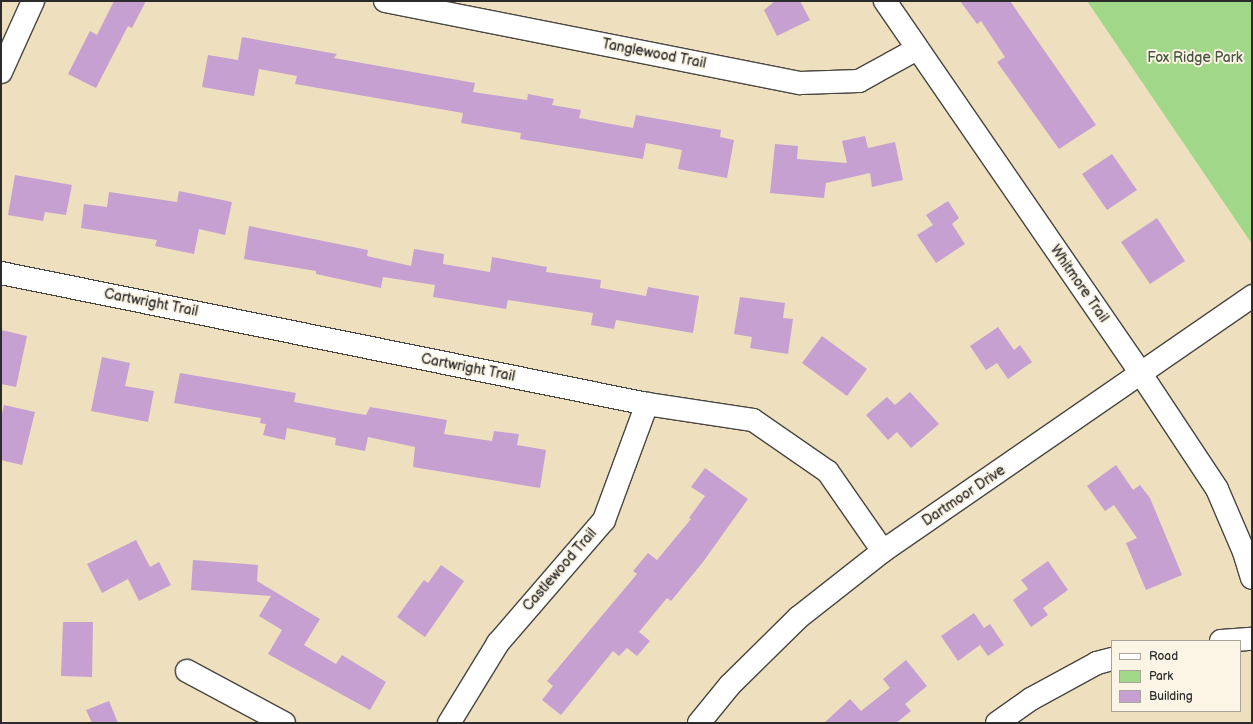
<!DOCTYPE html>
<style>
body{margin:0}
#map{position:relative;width:1253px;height:724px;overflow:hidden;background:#eee0bf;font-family:"Balsamiq Sans",sans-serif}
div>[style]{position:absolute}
.green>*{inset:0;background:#a1d789}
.building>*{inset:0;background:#c5a0d0}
.roads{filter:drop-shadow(1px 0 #484641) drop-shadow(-1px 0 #484641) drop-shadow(0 1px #484641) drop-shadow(0 -1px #484641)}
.minor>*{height:22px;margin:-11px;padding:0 11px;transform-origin:11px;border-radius:11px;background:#fff}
span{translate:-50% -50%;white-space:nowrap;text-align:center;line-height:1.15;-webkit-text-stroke:4px #fcf5e5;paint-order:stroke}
.street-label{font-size:14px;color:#2b2b2b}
.park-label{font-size:14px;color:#485642}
.frame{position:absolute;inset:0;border:2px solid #2b2b2b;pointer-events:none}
.legend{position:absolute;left:1111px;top:640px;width:130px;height:72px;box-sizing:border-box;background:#fcf5e5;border:1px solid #a8a49b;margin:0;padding:5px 7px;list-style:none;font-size:12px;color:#2b2b2b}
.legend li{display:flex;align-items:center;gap:8px;height:20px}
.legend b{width:20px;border:1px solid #a8a49b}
</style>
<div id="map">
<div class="green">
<i style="clip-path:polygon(1087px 1px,1252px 1px,1252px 244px)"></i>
</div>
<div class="building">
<i style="clip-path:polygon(114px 1px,146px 1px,132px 28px,128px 26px,96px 88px,68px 74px,90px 31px,97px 35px)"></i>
<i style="clip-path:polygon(775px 1px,800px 1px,810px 20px,777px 36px,764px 10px)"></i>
<i style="clip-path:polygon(960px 1px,1010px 1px,1096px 125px,1059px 149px,997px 62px,1005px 57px,981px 21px,977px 24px)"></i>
<i style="clip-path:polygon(242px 37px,337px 54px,334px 58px,475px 83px,473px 92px,527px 100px,528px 94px,554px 99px,552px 105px,581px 110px,579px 118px,633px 128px,636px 115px,721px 130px,720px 137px,734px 140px,727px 178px,678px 169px,682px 150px,646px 143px,643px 159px,520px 139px,521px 133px,461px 123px,463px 113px,295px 84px,297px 76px,259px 69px,254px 96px,202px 87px,208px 55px,238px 60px)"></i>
<i style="clip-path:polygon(865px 136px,868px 148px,895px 142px,903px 180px,872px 187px,870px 173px,826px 183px,824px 198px,770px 193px,775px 144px,798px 146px,797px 159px,847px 163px,842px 141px)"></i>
<i style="clip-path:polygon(1112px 154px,1137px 190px,1107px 210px,1082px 174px)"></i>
<i style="clip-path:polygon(15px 175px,72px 185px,66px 215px,45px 212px,43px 221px,8px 215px)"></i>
<i style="clip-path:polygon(179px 191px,232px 202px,225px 235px,199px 229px,194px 254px,155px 246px,157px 240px,81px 228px,84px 204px,107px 207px,109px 192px,177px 202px)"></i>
<i style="clip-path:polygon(948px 201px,959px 218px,952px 224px,965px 244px,936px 263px,917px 235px,933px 225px,926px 215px)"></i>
<i style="clip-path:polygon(1157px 218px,1185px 261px,1150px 284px,1121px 242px)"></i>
<i style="clip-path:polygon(249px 226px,368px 250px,367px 256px,411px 266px,414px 249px,444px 254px,443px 264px,490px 272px,492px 257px,547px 267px,546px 272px,601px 280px,600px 288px,646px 296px,648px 287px,699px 296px,693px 333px,616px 320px,614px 329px,591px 325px,593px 313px,508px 300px,506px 309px,433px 297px,435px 285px,383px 277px,381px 288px,316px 274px,316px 271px,244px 259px)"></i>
<i style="clip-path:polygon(740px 297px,785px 303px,783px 318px,793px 319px,788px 354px,750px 348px,752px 337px,734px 334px)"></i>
<i style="clip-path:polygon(998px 327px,1014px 350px,1020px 345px,1032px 362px,1008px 379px,997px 363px,986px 370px,970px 346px)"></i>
<i style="clip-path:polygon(1px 330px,27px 336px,16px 387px,1px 384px)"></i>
<i style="clip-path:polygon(822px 336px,867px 369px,847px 396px,802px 363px)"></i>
<i style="clip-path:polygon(102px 357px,130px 363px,125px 386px,154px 391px,148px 422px,91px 411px)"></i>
<i style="clip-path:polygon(180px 373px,296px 393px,294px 402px,342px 411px,366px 415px,370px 407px,447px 420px,444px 434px,492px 441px,494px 431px,519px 434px,517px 445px,546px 450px,540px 488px,413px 467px,415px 447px,368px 437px,365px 451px,335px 445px,336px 438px,287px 428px,285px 440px,263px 435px,266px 424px,260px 423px,261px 418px,174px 403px)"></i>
<i style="clip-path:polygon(910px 392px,939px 424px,911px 448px,897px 432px,888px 440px,866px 415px,887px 397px,895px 405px)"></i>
<i style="clip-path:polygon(4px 405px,35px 412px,22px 465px,1px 460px,1px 418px)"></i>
<i style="clip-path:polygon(1116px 465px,1133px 490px,1140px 485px,1150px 498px,1182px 575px,1146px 590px,1126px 543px,1137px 538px,1114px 505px,1105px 511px,1087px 486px)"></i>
<i style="clip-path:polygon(705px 468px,748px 499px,703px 562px,671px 601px,667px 598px,639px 632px,650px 641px,637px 656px,627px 648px,619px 656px,613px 651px,561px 715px,542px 700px,553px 686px,547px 681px,637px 574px,633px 571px,648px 553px,657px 560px,691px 519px,689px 518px,705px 496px,691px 487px)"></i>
<i style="clip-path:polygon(136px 540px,150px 567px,159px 562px,171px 585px,139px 601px,128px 579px,102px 593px,87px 564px)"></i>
<i style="clip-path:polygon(193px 560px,258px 565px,257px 581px,320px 619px,304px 645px,336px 664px,342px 655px,386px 682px,370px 710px,268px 654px,282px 630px,259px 616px,271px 596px,191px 590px)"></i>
<i style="clip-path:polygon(1048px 561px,1068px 590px,1043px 608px,1048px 615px,1031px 627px,1013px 600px,1028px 589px,1021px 580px)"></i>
<i style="clip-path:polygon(441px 565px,464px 581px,425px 637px,397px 617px,424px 580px,428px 583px)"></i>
<i style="clip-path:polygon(974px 613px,984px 628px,990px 624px,1004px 645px,988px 656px,980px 645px,958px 661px,941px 636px)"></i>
<i style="clip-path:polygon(63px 622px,93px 622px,92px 677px,61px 676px)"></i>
<i style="clip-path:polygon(906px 660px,927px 686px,905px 704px,911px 711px,896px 723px,824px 723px,850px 699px,861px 711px,890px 688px,883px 679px)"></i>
<i style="clip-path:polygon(109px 701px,118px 723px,92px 723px,86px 710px)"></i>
</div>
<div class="roads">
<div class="minor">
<i style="left:385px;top:1px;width:423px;rotate:11.2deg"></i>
<i style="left:800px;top:83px;width:59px;rotate:-1.9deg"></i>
<i style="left:859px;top:81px;width:66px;rotate:-28.9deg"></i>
<i style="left:885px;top:1px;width:452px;rotate:55.5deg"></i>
<i style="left:1141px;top:374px;width:138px;rotate:56.5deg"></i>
<i style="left:1217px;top:489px;width:69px;rotate:66.8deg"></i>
<i style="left:1244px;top:552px;width:27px;rotate:73deg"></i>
<i style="left:1px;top:72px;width:78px;rotate:-65.7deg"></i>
<i style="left:1px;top:273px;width:659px;rotate:11.46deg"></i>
<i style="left:647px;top:404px;width:107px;rotate:8.6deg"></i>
<i style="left:753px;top:420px;width:91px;rotate:34.7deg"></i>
<i style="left:828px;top:472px;width:96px;rotate:55.2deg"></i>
<i style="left:1221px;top:641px;width:31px;rotate:-4deg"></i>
<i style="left:187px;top:671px;width:110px;rotate:28.2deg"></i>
<i style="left:449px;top:723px;width:94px;rotate:-58.5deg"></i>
<i style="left:498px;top:643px;width:162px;rotate:-49.2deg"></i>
<i style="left:604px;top:520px;width:124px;rotate:-69.7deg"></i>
<i style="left:699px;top:723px;width:49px;rotate:-50.8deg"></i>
<i style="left:730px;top:685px;width:97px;rotate:-44.6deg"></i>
<i style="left:799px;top:617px;width:107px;rotate:-38.2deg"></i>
<i style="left:883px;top:551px;width:449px;rotate:-34.6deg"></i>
<i style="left:997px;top:723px;width:42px;rotate:-35.2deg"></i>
<i style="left:1031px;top:699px;width:75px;rotate:-28.6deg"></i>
<i style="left:1097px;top:663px;width:16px;rotate:-15deg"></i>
</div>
</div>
<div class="street-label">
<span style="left:654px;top:54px;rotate:11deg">Tanglewood Trail</span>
<span style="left:1079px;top:284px;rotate:55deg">Whitmore Trail</span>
<span style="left:151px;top:303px;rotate:11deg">Cartwright Trail</span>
<span style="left:468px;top:368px;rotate:11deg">Cartwright Trail</span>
<span style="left:964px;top:496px;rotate:-34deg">Dartmoor Drive</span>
<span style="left:560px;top:570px;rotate:-49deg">Castlewood Trail</span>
</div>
<div class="park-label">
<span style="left:1195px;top:58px">Fox Ridge Park</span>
</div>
<div class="frame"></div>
<ul class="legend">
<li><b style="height:5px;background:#fff"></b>Road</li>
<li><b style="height:11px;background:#a1d789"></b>Park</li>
<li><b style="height:11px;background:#c5a0d0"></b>Building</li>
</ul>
</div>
